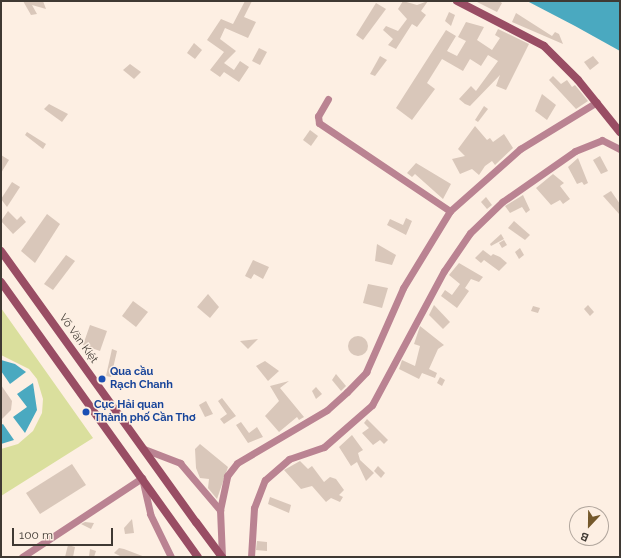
<!DOCTYPE html>
<meta charset="utf-8">
<style>
body{margin:0}
#map{position:relative;width:621px;height:558px;overflow:hidden;background:#fdefe3;font-family:Raleway,sans-serif}
div>[style]{position:absolute}
.green>*{inset:0;background:#dadf9d}
.water>*{inset:0;background:#4aa9c0}
.building>*{inset:0;background:#d9c7ba}
.round{border-radius:50%}
.street>*{height:7px;margin:-3.5px;padding:0 3.5px;transform-origin:3.5px;border-radius:3.5px;background:#ba8392}
.secondary>*{height:8px;margin:-4px;padding:0 4px;transform-origin:4px;border-radius:4px;background:#994d64}
.secondary-bridge>*{height:8px;margin:-4px;padding:0 4px;transform-origin:4px;border-radius:4px;background:#994d64}
.dots>*{width:11px;height:11px;translate:-50% -50%;box-sizing:border-box;border:2px solid #fdefe3;border-radius:50%}
span{translate:-50% -50%;white-space:nowrap;text-align:center;line-height:1.15;-webkit-text-stroke:3px #fdefe3;paint-order:stroke}
.street-label{font-size:11px;color:#3f3933}
.transit-label{font-size:11px;color:#164399;font-weight:700}
.left{translate:0 -50%;text-align:left}
.frame{position:absolute;inset:0;border:2px solid #3f3933;pointer-events:none}
.north{position:absolute;left:569px;top:506px;width:40px;height:40px;box-sizing:border-box;background:#fdefe3;border:1px solid #b1a69d;border-radius:50%;rotate:202deg;font-size:11px;font-weight:700;line-height:16px;text-align:center;color:#3f3933}
.north::after{content:'';display:block;margin:auto;width:14px;height:18px;background:#75592c;clip-path:polygon(50% 0,100% 100%,50% 72%,0 100%)}
.scale{position:absolute;left:12px;top:528px;width:101px;height:18px;box-sizing:border-box;border:2px solid #3f3933;border-top:0;padding-left:5px;font-size:12px;line-height:14px;white-space:nowrap;color:#3f3933;-webkit-text-stroke:3px #fdefe3;paint-order:stroke}
</style>
<div id="map">
<div class="green">
<i style="clip-path:polygon(1px 308px,93px 438px,1px 496px,1px 449px,18px 444px,33px 431px,42px 413px,43px 399px,37px 379px,29px 369px,1px 355px)"></i>
</div>
<div class="water">
<i style="clip-path:polygon(527px 1px,620px 1px,620px 51px,575px 26px)"></i>
<i style="clip-path:polygon(1px 360px,15px 364px,26px 372px,10px 384px,1px 371px)"></i>
<i style="clip-path:polygon(33px 383px,37px 410px,25px 433px,13px 417px,27px 407px,17px 394px)"></i>
<i style="clip-path:polygon(3px 424px,14px 440px,1px 444px,1px 425px)"></i>
</div>
<div class="building">
<i style="clip-path:polygon(23px 1px,43px 1px,46px 9px,32px 5px,37px 14px,31px 15px)"></i>
<i style="clip-path:polygon(245px 1px,252px 1px,244px 17px,256px 22px,248px 38px,225px 28px,220px 39px,236px 51px,224px 63px,234px 70px,240px 61px,249px 67px,239px 82px,224px 72px,220px 77px,210px 70px,224px 52px,207px 40px,221px 19px,233px 24px)"></i>
<i style="clip-path:polygon(403px 1px,417px 5px,428px 1px,421px 11px,426px 15px,417px 27px,412px 24px,396px 49px,388px 45px,393px 39px,383px 30px,386px 26px,398px 31px,407px 19px,398px 9px)"></i>
<i style="clip-path:polygon(475px 1px,499px 1px,502px 3px,497px 12px)"></i>
<i style="clip-path:polygon(376px 3px,386px 9px,363px 40px,356px 35px)"></i>
<i style="clip-path:polygon(449px 12px,455px 15px,451px 26px,445px 21px)"></i>
<i style="clip-path:polygon(516px 13px,552px 36px,555px 32px,559px 34px,563px 44px,512px 22px)"></i>
<i style="clip-path:polygon(466px 22px,484px 27px,477px 40px,492px 50px,500px 38px,495px 35px,498px 29px,529px 44px,506px 90px,496px 86px,500px 75px,470px 106px,465px 104px,459px 99px,471px 86px,476px 91px,498px 61px,488px 55px,481px 66px,470px 59px,463px 71px,442px 59px,427px 83px,435px 89px,412px 120px,396px 108px,446px 30px,456px 36px,447px 51px,457px 56px,466px 41px,458px 37px)"></i>
<i style="clip-path:polygon(194px 43px,202px 50px,195px 59px,187px 53px)"></i>
<i style="clip-path:polygon(259px 48px,267px 52px,260px 65px,252px 61px)"></i>
<i style="clip-path:polygon(380px 56px,387px 60px,375px 76px,370px 74px)"></i>
<i style="clip-path:polygon(593px 56px,599px 63px,590px 70px,584px 62px)"></i>
<i style="clip-path:polygon(130px 64px,141px 72px,134px 79px,123px 70px)"></i>
<i style="clip-path:polygon(553px 76px,561px 84px,567px 80px,572px 87px,575px 85px,588px 101px,576px 109px,549px 80px)"></i>
<i style="clip-path:polygon(542px 94px,556px 105px,547px 120px,535px 111px)"></i>
<i style="clip-path:polygon(49px 104px,68px 114px,62px 122px,44px 109px)"></i>
<i style="clip-path:polygon(484px 106px,488px 109px,478px 122px,475px 120px)"></i>
<i style="clip-path:polygon(475px 126px,487px 140px,490px 138px,493px 142px,504px 134px,513px 148px,495px 165px,492px 161px,485px 166px,479px 175px,472px 169px,460px 174px,452px 159px,465px 156px,458px 149px)"></i>
<i style="clip-path:polygon(310px 130px,318px 136px,311px 146px,303px 140px)"></i>
<i style="clip-path:polygon(27px 132px,46px 144px,43px 149px,25px 135px)"></i>
<i style="clip-path:polygon(1px 155px,9px 160px,1px 173px)"></i>
<i style="clip-path:polygon(600px 156px,608px 171px,601px 174px,593px 160px)"></i>
<i style="clip-path:polygon(578px 158px,588px 183px,584px 185px,582px 182px,577px 184px,568px 167px)"></i>
<i style="clip-path:polygon(416px 163px,451px 184px,443px 199px,415px 174px,412px 177px,407px 173px)"></i>
<i style="clip-path:polygon(553px 174px,564px 183px,560px 186px,570px 199px,563px 204px,560px 200px,551px 205px,536px 188px)"></i>
<i style="clip-path:polygon(12px 182px,20px 187px,7px 207px,1px 199px)"></i>
<i style="clip-path:polygon(611px 191px,620px 204px,620px 215px,603px 196px)"></i>
<i style="clip-path:polygon(523px 195px,530px 210px,526px 213px,522px 207px,510px 213px,505px 206px)"></i>
<i style="clip-path:polygon(486px 197px,492px 205px,487px 209px,481px 202px)"></i>
<i style="clip-path:polygon(8px 211px,17px 220px,21px 216px,26px 222px,13px 234px,1px 221px)"></i>
<i style="clip-path:polygon(47px 214px,60px 224px,35px 263px,21px 251px)"></i>
<i style="clip-path:polygon(406px 218px,412px 221px,406px 235px,387px 225px,390px 219px,403px 225px)"></i>
<i style="clip-path:polygon(514px 221px,530px 235px,525px 240px,508px 228px)"></i>
<i style="clip-path:polygon(501px 234px,504px 239px,491px 246px,490px 244px)"></i>
<i style="clip-path:polygon(504px 240px,507px 245px,502px 248px,499px 243px)"></i>
<i style="clip-path:polygon(377px 244px,396px 255px,392px 265px,375px 261px)"></i>
<i style="clip-path:polygon(520px 248px,524px 255px,519px 259px,515px 252px)"></i>
<i style="clip-path:polygon(483px 250px,491px 256px,493px 254px,500px 257px,507px 263px,499px 271px,484px 260px,481px 263px,475px 258px)"></i>
<i style="clip-path:polygon(66px 255px,75px 261px,53px 290px,44px 284px)"></i>
<i style="clip-path:polygon(253px 260px,269px 267px,263px 279px,254px 274px,251px 279px,245px 276px)"></i>
<i style="clip-path:polygon(459px 263px,483px 277px,479px 282px,471px 279px,465px 288px,469px 291px,457px 308px,441px 296px,445px 290px,452px 295px,460px 284px,449px 275px)"></i>
<i style="clip-path:polygon(368px 284px,388px 288px,382px 308px,363px 303px)"></i>
<i style="clip-path:polygon(208px 294px,219px 307px,210px 318px,197px 307px)"></i>
<i style="clip-path:polygon(133px 301px,148px 312px,136px 327px,122px 316px)"></i>
<i style="clip-path:polygon(434px 305px,450px 322px,443px 329px,429px 315px)"></i>
<i style="clip-path:polygon(588px 305px,594px 312px,590px 316px,584px 309px)"></i>
<i style="clip-path:polygon(533px 306px,540px 308px,538px 313px,531px 311px)"></i>
<i style="clip-path:polygon(90px 325px,107px 331px,100px 351px,83px 345px)"></i>
<i style="clip-path:polygon(420px 326px,444px 345px,438px 349px,429px 369px,437px 373px,435px 378px,422px 373px,419px 379px,399px 369px,402px 360px,415px 366px,420px 346px,414px 344px)"></i>
<i class="round" style="left:348px;top:336px;width:20px;height:20px"></i>
<i style="clip-path:polygon(258px 339px,248px 349px,240px 341px)"></i>
<i style="clip-path:polygon(112px 349px,117px 351px,111px 377px,106px 376px)"></i>
<i style="clip-path:polygon(265px 361px,279px 371px,268px 381px,256px 366px)"></i>
<i style="clip-path:polygon(336px 374px,346px 386px,341px 391px,332px 380px)"></i>
<i style="clip-path:polygon(440px 377px,445px 380px,442px 386px,437px 383px)"></i>
<i style="clip-path:polygon(289px 381px,280px 388px,304px 417px,299px 420px,297px 417px,279px 432px,265px 416px,279px 401px,270px 386px)"></i>
<i style="clip-path:polygon(1px 385px,12px 401px,11px 410px,1px 420px)"></i>
<i style="clip-path:polygon(316px 387px,322px 394px,316px 399px,312px 391px)"></i>
<i style="clip-path:polygon(222px 398px,236px 416px,224px 424px,220px 419px,227px 414px,218px 401px)"></i>
<i style="clip-path:polygon(206px 401px,213px 414px,205px 417px,199px 405px)"></i>
<i style="clip-path:polygon(367px 419px,388px 440px,384px 444px,380px 440px,373px 445px,362px 433px,369px 428px,364px 423px)"></i>
<i style="clip-path:polygon(241px 422px,249px 433px,257px 427px,263px 437px,248px 443px,236px 425px)"></i>
<i style="clip-path:polygon(352px 435px,363px 450px,358px 453px,360px 460px,374px 473px,366px 481px,357px 462px,351px 466px,339px 447px)"></i>
<i style="clip-path:polygon(200px 444px,228px 467px,217px 499px,208px 488px,209px 479px,200px 478px,196px 468px,195px 449px)"></i>
<i style="clip-path:polygon(300px 461px,308px 469px,312px 466px,324px 482px,330px 477px,336px 479px,344px 490px,339px 495px,343px 497px,340px 502px,331px 498px,326px 502px,312px 486px,301px 489px,284px 470px)"></i>
<i style="clip-path:polygon(72px 464px,86px 485px,40px 514px,26px 493px)"></i>
<i style="clip-path:polygon(378px 466px,385px 473px,381px 478px,374px 471px)"></i>
<i style="clip-path:polygon(270px 497px,291px 505px,289px 513px,268px 504px)"></i>
<i style="clip-path:polygon(132px 519px,134px 533px,125px 534px,124px 528px)"></i>
<i style="clip-path:polygon(85px 522px,94px 523px,91px 529px,81px 524px)"></i>
<i style="clip-path:polygon(257px 541px,267px 542px,267px 551px,256px 550px)"></i>
<i style="clip-path:polygon(68px 545px,75px 547px,73px 557px,65px 557px)"></i>
<i style="clip-path:polygon(119px 548px,124px 549px,145px 557px,122px 557px,114px 553px)"></i>
<i style="clip-path:polygon(90px 549px,96px 551px,94px 557px,89px 557px)"></i>
</div>
<div class="street">
<i style="left:328px;top:99px;width:20px;rotate:120deg"></i>
<i style="left:318px;top:116px;width:7px;rotate:82deg"></i>
<i style="left:319px;top:123px;width:158px;rotate:33.9deg"></i>
<i style="left:144px;top:449px;width:39px;rotate:21deg"></i>
<i style="left:180px;top:463px;width:62px;rotate:49.6deg"></i>
<i style="left:22px;top:557px;width:144px;rotate:-33.4deg"></i>
<i style="left:142px;top:478px;width:37px;rotate:77deg"></i>
<i style="left:150px;top:514px;width:48px;rotate:64deg"></i>
<i style="left:222px;top:557px;width:47px;rotate:-92.4deg"></i>
<i style="left:220px;top:510px;width:35px;rotate:-78deg"></i>
<i style="left:227px;top:476px;width:16px;rotate:-52deg"></i>
<i style="left:237px;top:463px;width:104px;rotate:-30.5deg"></i>
<i style="left:327px;top:410px;width:27px;rotate:-42deg"></i>
<i style="left:347px;top:392px;width:28px;rotate:-46deg"></i>
<i style="left:366px;top:372px;width:92px;rotate:-66.2deg"></i>
<i style="left:403px;top:288px;width:90px;rotate:-58.6deg"></i>
<i style="left:450px;top:211px;width:94px;rotate:-41.5deg"></i>
<i style="left:520px;top:149px;width:90px;rotate:-31.4deg"></i>
<i style="left:251px;top:557px;width:49px;rotate:-86.5deg"></i>
<i style="left:254px;top:508px;width:30px;rotate:-69deg"></i>
<i style="left:265px;top:480px;width:32px;rotate:-41deg"></i>
<i style="left:289px;top:459px;width:37px;rotate:-19deg"></i>
<i style="left:324px;top:447px;width:64px;rotate:-41.2deg"></i>
<i style="left:372px;top:405px;width:152px;rotate:-61.8deg"></i>
<i style="left:444px;top:271px;width:46px;rotate:-55.6deg"></i>
<i style="left:470px;top:233px;width:45px;rotate:-44.1deg"></i>
<i style="left:502px;top:202px;width:89px;rotate:-34.9deg"></i>
<i style="left:575px;top:151px;width:29px;rotate:-22deg"></i>
<i style="left:602px;top:140px;width:20px;rotate:27deg"></i>
</div>
<div class="secondary">
<i style="left:457px;top:1px;width:98px;rotate:27.3deg"></i>
<i style="left:544px;top:46px;width:48px;rotate:45deg"></i>
<i style="left:578px;top:80px;width:67px;rotate:51.1deg"></i>
<i style="left:1px;top:251px;width:334px;rotate:54.3deg"></i>
<i style="left:1px;top:282px;width:338px;rotate:54.4deg"></i>
</div>
<div class="secondary-bridge">
<i style="left:196px;top:522px;width:44px;rotate:53.4deg"></i>
</div>
<div class="dots">
<i style="left:102px;top:379px;background:#1a4fb4"></i>
<i style="left:86px;top:412px;background:#1a4fb4"></i>
</div>
<div class="street-label">
<span style="left:78px;top:339px;rotate:54deg">Võ Văn Kiệt</span>
</div>
<div class="transit-label">
<span class="left" style="left:110px;top:379px">Qua cầu<br>Rạch Chanh</span>
<span class="left" style="left:94px;top:412px">Cục Hải quan<br>Thành phố Cần Thơ</span>
</div>
<div class="frame"></div>
<div class="north">B</div>
<div class="scale">100 m</div>
</div>
